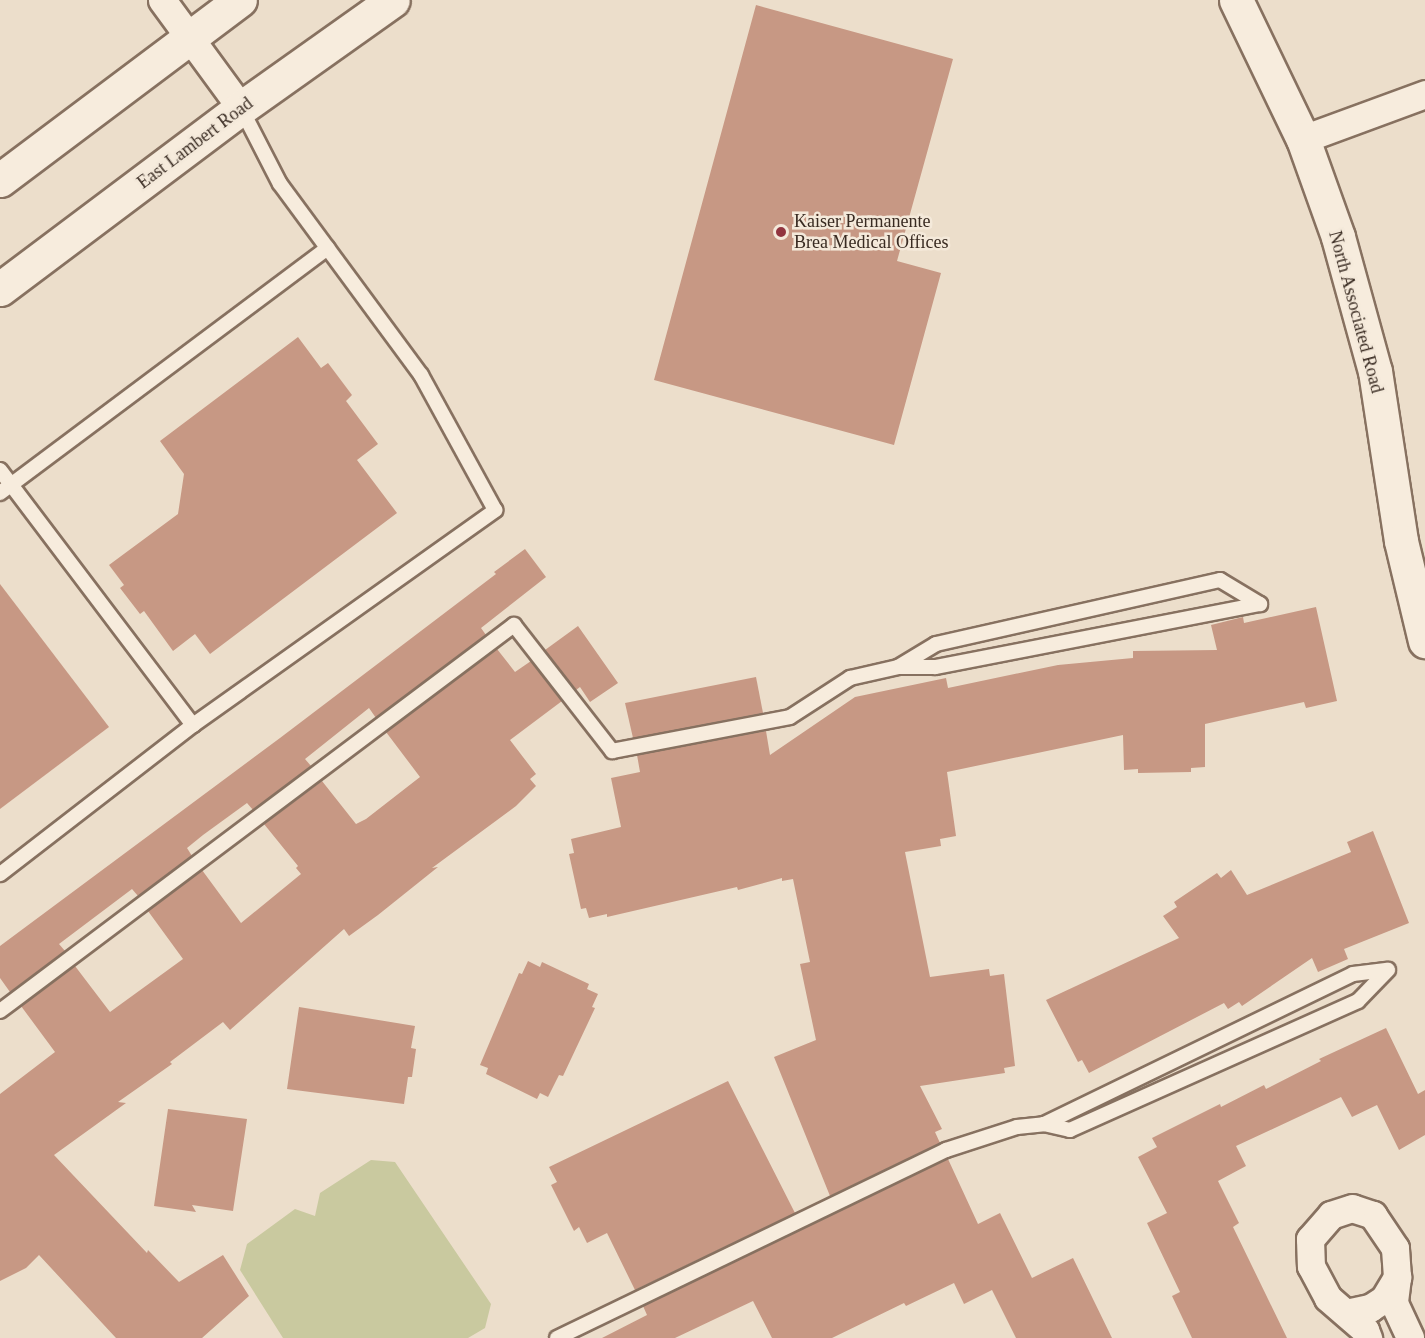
<!DOCTYPE html>
<style>
body{margin:0}
#map{position:relative;width:1425px;height:1338px;overflow:hidden;background:#ecdecb;font-family:"Times New Roman",serif}
div>[style]{position:absolute}
.green>*{inset:0;background:#c9c99f}
.building>*{inset:0;background:#c79884}
.roads{filter:drop-shadow(2px 0 #877160) drop-shadow(-2px 0 #877160) drop-shadow(0 2px #877160) drop-shadow(0 -2px #877160)}
.lane>*{height:14px;margin:-7px;padding:0 7px;transform-origin:7px;border-radius:7px;background:#f7ecdd}
.street>*{height:27px;margin:-13.5px;padding:0 13.5px;transform-origin:13.5px;border-radius:13.5px;background:#f7ecdd}
.secondary>*{height:33px;margin:-16.5px;padding:0 16.5px;transform-origin:16.5px;border-radius:16.5px;background:#f7ecdd}
.dots>*{width:16px;height:16px;translate:-50% -50%;box-sizing:border-box;border:3px solid #f4e9da;border-radius:50%}
span{translate:-50% -50%;white-space:nowrap;text-align:center;line-height:1.15;-webkit-text-stroke:5px #f4e9da;paint-order:stroke}
.street-label{font-size:18px;color:#392b22}
.poi-label{font-size:18px;color:#392b22}
.left{translate:0 -50%;text-align:left}
</style>
<div id="map">
<div class="green">
<i style="clip-path:polygon(371px 1160px,395px 1162px,491px 1304px,485px 1328px,468px 1338px,283px 1338px,240px 1270px,247px 1244px,295px 1209px,315px 1216px,320px 1193px)"></i>
</div>
<div class="building">
<i style="clip-path:polygon(756px 5px,953px 59px,897px 261px,941px 273px,894px 445px,654px 380px)"></i>
<i style="clip-path:polygon(298px 337px,321px 368px,328px 363px,352px 395px,346px 401px,378px 444px,357px 460px,397px 513px,210px 654px,195px 634px,173px 651px,144px 611px,140px 614px,120px 588px,124px 585px,109px 565px,178px 514px,184px 474px,160px 441px)"></i>
<i style="clip-path:polygon(525px 549px,546px 577px,481px 628px,486px 635px,376px 718px,369px 708px,305px 759px,311px 766px,253px 810px,247px 803px,203px 835px,187px 848px,192px 856px,138px 896px,132px 889px,59px 944px,65px 951px,10px 992px,0 978px,0 946px,280px 738px,496px 574px,494px 572px)"></i>
<i style="clip-path:polygon(0 584px,109px 727px,0 809px)"></i>
<i style="clip-path:polygon(1316px 607px,1337px 701px,1306px 708px,1304px 702px,1205px 724px,1205px 767px,1191px 768px,1191px 772px,1138px 773px,1138px 769px,1124px 770px,1123px 735px,947px 772px,956px 836px,940px 839px,941px 846px,905px 852px,930px 977px,989px 969px,990px 976px,1004px 974px,1015px 1066px,1004px 1068px,1005px 1073px,920px 1086px,942px 1129px,935px 1132px,940px 1143px,830px 1196px,774px 1057px,816px 1040px,800px 964px,810px 962px,793px 879px,782px 881px,782px 878px,738px 890px,737px 887px,607px 917px,607px 914px,589px 918px,586px 908px,581px 909px,569px 854px,574px 853px,571px 839px,621px 827px,611px 778px,640px 772px,637px 755px,766px 731px,770px 755px,855px 697px,946px 678px,948px 688px,1058px 665px,1133px 658px,1133px 651px,1217px 650px,1211px 625px,1243px 617px,1244px 623px)"></i>
<i style="clip-path:polygon(578px 626px,618px 683px,590px 702px,580px 687px,576px 690px,545px 650px)"></i>
<i style="clip-path:polygon(497px 649px,515px 672px,531px 661px,562px 701px,510px 740px,536px 774px,530px 779px,536px 786px,516px 806px,432px 868px,438px 867px,378px 915px,349px 936px,344px 929px,230px 1030px,223px 1022px,170px 1062px,172px 1064px,118px 1102px,126px 1103px,54px 1155px,147px 1253px,148px 1250px,179px 1282px,223px 1255px,249px 1296px,202px 1338px,116px 1338px,39px 1255px,26px 1268px,0 1281px,0 1094px,55px 1052px,21px 1006px,75px 966px,110px 1012px,183px 959px,148px 911px,202px 870px,241px 923px,301px 874px,296px 868px,298px 866px,264px 824px,322px 781px,356px 824px,366px 819px,420px 777px,386px 732px)"></i>
<i style="clip-path:polygon(756px 677px,763px 713px,633px 738px,625px 703px)"></i>
<i style="clip-path:polygon(1373px 831px,1409px 923px,1344px 949px,1348px 959px,1318px 972px,1312px 958px,1242px 1006px,1239px 1002px,1228px 1009px,1224px 1003px,1089px 1073px,1082px 1060px,1078px 1062px,1046px 1000px,1179px 938px,1163px 916px,1177px 907px,1174px 902px,1217px 873px,1221px 878px,1231px 870px,1247px 895px,1351px 852px,1347px 842px)"></i>
<i style="clip-path:polygon(528px 961px,540px 967px,542px 962px,589px 984px,587px 989px,598px 994px,592px 1007px,595px 1008px,563px 1076px,559px 1075px,548px 1097px,540px 1093px,537px 1099px,486px 1074px,488px 1068px,480px 1065px,519px 973px,522px 974px)"></i>
<i style="clip-path:polygon(299px 1007px,415px 1026px,411px 1048px,416px 1049px,412px 1077px,408px 1077px,404px 1104px,287px 1089px)"></i>
<i style="clip-path:polygon(1386px 1028px,1418px 1094px,1425px 1090px,1425px 1135px,1399px 1150px,1377px 1105px,1352px 1117px,1341px 1097px,1236px 1146px,1246px 1166px,1218px 1181px,1239px 1223px,1233px 1227px,1287px 1338px,1192px 1338px,1172px 1296px,1180px 1292px,1147px 1223px,1167px 1213px,1138px 1157px,1157px 1147px,1152px 1138px,1220px 1104px,1221px 1107px,1264px 1085px,1266px 1089px,1321px 1061px,1319px 1059px)"></i>
<i style="clip-path:polygon(728px 1081px,795px 1213px,635px 1290px,607px 1233px,587px 1243px,579px 1227px,574px 1231px,551px 1185px,557px 1182px,549px 1167px)"></i>
<i style="clip-path:polygon(168px 1109px,247px 1119px,233px 1211px,192px 1205px,196px 1212px,154px 1206px)"></i>
<i style="clip-path:polygon(948px 1159px,978px 1224px,1000px 1213px,1032px 1278px,1073px 1258px,1112px 1338px,1016px 1338px,992px 1290px,964px 1304px,954px 1283px,906px 1306px,904px 1303px,832px 1338px,772px 1338px,753px 1301px,675px 1338px,602px 1338px,647px 1315px,643px 1306px)"></i>
</div>
<div class="roads">
<div class="lane">
<i style="left:0;top:470px;width:320px;rotate:52.9deg"></i>
<i style="left:193px;top:725px;width:244px;rotate:142.3deg"></i>
<i style="left:0;top:493px;width:409px;rotate:-36.8deg"></i>
<i style="left:193px;top:725px;width:371px;rotate:-35.4deg"></i>
<i style="left:495px;top:510px;width:154px;rotate:-118.7deg"></i>
<i style="left:421px;top:375px;width:237px;rotate:-126.4deg"></i>
<i style="left:280px;top:184px;width:85px;rotate:-117.2deg"></i>
<i style="left:1388px;top:970px;width:43px;rotate:134.1deg"></i>
<i style="left:1358px;top:1001px;width:316px;rotate:155.9deg"></i>
<i style="left:1070px;top:1130px;width:27px;rotate:-167deg"></i>
<i style="left:1044px;top:1124px;width:343px;rotate:-25.9deg"></i>
<i style="left:1353px;top:974px;width:35px;rotate:-7deg"></i>
<i style="left:0;top:1011px;width:643px;rotate:-36.91deg"></i>
<i style="left:514px;top:625px;width:160px;rotate:52.1deg"></i>
<i style="left:612px;top:751px;width:181px;rotate:-10.8deg"></i>
<i style="left:790px;top:717px;width:72px;rotate:-33deg"></i>
<i style="left:850px;top:678px;width:49px;rotate:-12.9deg"></i>
<i style="left:898px;top:667px;width:44px;rotate:-31.2deg"></i>
<i style="left:936px;top:644px;width:291px;rotate:-12.7deg"></i>
<i style="left:1220px;top:580px;width:47px;rotate:31deg"></i>
<i style="left:1260px;top:604px;width:331px;rotate:169deg"></i>
<i style="left:935px;top:667px;width:37px;rotate:180deg"></i>
<i style="left:557px;top:1338px;width:432px;rotate:-25.8deg"></i>
<i style="left:946px;top:1150px;width:75px;rotate:-17.9deg"></i>
<i style="left:1017px;top:1127px;width:27px;rotate:-6deg"></i>
</div>
<div class="street">
<i style="left:162px;top:0;width:134px;rotate:53.8deg"></i>
<i style="left:1303px;top:139px;width:130px;rotate:-20.2deg"></i>
<i style="left:1397px;top:1277px;width:26px;rotate:97deg"></i>
<i style="left:1394px;top:1303px;width:38px;rotate:65deg"></i>
<i style="left:1346px;top:1313px;width:25px;rotate:-12deg"></i>
<i style="left:1370px;top:1308px;width:17px;rotate:-33deg"></i>
<i style="left:1384px;top:1299px;width:26px;rotate:-59deg"></i>
<i style="left:1397px;top:1277px;width:29px;rotate:-94deg"></i>
<i style="left:1395px;top:1248px;width:40px;rotate:-124deg"></i>
<i style="left:1373px;top:1215px;width:22px;rotate:-162deg"></i>
<i style="left:1352px;top:1208px;width:22px;rotate:162deg"></i>
<i style="left:1331px;top:1215px;width:32px;rotate:131deg"></i>
<i style="left:1310px;top:1239px;width:27px;rotate:88deg"></i>
<i style="left:1311px;top:1266px;width:36px;rotate:62deg"></i>
<i style="left:1328px;top:1298px;width:49px;rotate:40.9deg"></i>
<i style="left:1365px;top:1330px;width:9px;rotate:69deg"></i>
</div>
<div class="secondary">
<i style="left:1236px;top:0;width:154px;rotate:64.3deg"></i>
<i style="left:1303px;top:139px;width:104px;rotate:70.3deg"></i>
<i style="left:1338px;top:237px;width:139px;rotate:74.6deg"></i>
<i style="left:1375px;top:371px;width:172px;rotate:81.3deg"></i>
<i style="left:1401px;top:541px;width:103px;rotate:76.5deg"></i>
<i style="left:0;top:180px;width:300px;rotate:-36.9deg"></i>
<i style="left:0;top:289px;width:301px;rotate:-36.9deg"></i>
<i style="left:241px;top:108px;width:186px;rotate:-35.4deg"></i>
</div>
</div>
<div class="dots">
<i style="left:781px;top:232px;background:#92353f"></i>
</div>
<div class="street-label">
<span style="left:195px;top:143px;rotate:-37deg">East Lambert Road</span>
<span style="left:1356px;top:312px;rotate:75deg">North Associated Road</span>
</div>
<div class="poi-label">
<span class="left" style="left:794px;top:232px">Kaiser Permanente<br>Brea Medical Offices</span>
</div>
</div>
